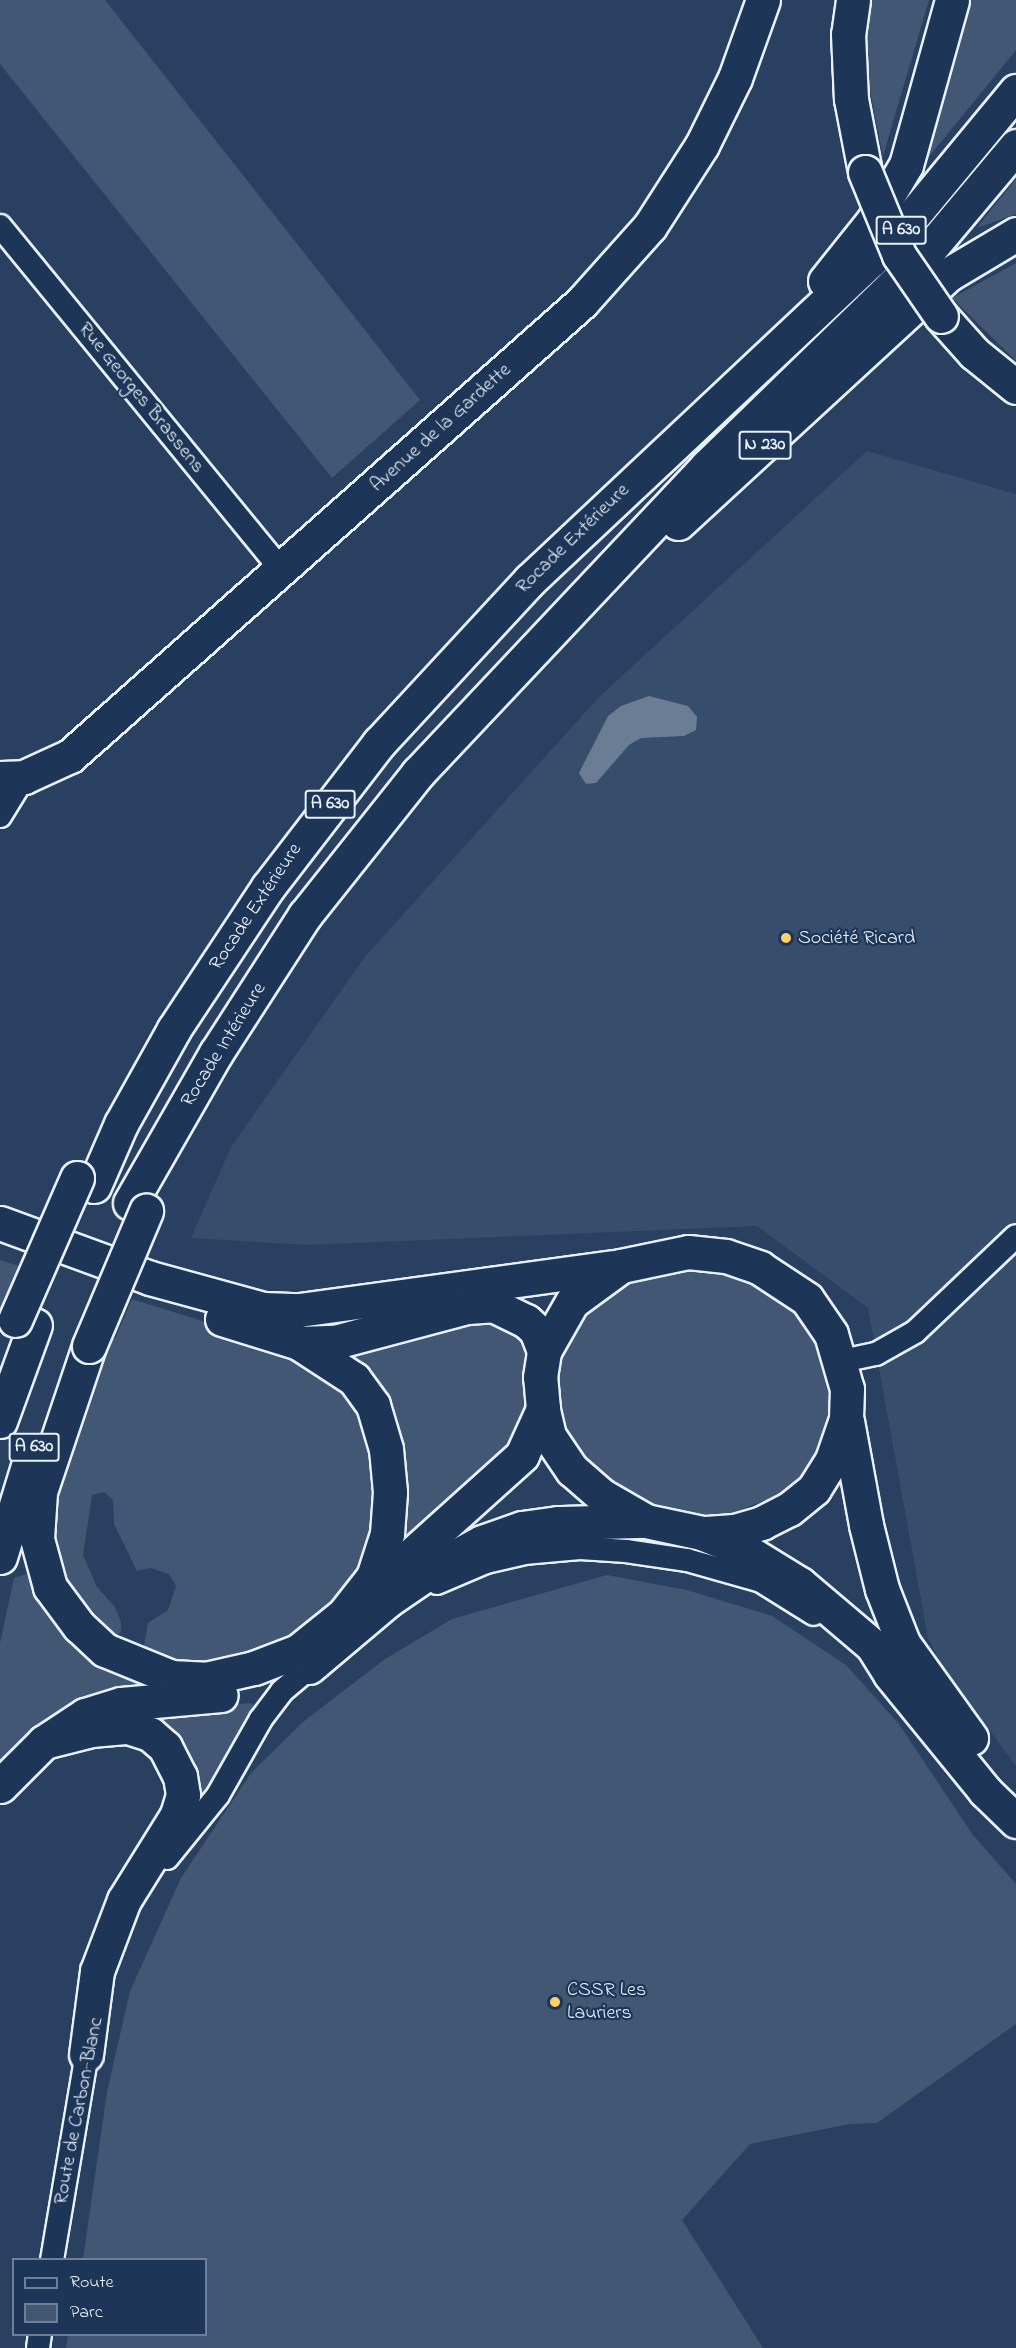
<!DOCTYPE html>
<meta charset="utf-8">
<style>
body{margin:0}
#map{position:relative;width:1016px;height:2348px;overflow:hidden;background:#294061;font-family:"Indie Flower",sans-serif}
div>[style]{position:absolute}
.built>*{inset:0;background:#364d6b}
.green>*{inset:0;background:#415774}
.water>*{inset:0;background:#6b7c95}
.roads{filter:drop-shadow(2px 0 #e8f1f8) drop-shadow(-2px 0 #e8f1f8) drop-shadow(0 2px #e8f1f8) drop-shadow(0 -2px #e8f1f8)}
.minor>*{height:22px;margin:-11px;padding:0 11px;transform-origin:11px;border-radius:11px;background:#1d3557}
.secondary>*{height:33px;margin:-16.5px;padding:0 16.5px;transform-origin:16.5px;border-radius:16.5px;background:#1d3557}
.motorway>*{height:33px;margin:-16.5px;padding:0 16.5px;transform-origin:16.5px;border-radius:16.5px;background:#1d3557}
.bridges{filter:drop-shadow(2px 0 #e8f1f8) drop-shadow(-2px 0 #e8f1f8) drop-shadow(0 2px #e8f1f8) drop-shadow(0 -2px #e8f1f8)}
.motorway-bridge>*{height:33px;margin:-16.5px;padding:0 16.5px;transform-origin:16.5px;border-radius:16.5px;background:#1d3557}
.dots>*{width:16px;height:16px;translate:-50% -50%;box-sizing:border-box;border:3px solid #1d3557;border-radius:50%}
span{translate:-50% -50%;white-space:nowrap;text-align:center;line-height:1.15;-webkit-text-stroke:4.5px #1d3557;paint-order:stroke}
.shield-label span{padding:2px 4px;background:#1d3557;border:2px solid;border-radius:4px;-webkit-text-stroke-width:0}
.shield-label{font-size:18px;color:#e8f1f8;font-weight:700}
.street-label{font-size:20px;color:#e8f1f8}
.poi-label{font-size:20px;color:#e8f1f8}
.left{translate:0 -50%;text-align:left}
.legend{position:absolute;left:12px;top:2258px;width:195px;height:78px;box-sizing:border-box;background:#1d3557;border:2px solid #6e8097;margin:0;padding:8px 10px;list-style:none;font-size:18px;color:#e8f1f8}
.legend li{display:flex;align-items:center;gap:12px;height:30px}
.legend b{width:30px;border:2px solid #6e8097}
</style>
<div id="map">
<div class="built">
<i style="clip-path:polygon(867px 451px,1016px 494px,1016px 1766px,942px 1666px,928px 1638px,868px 1308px,757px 1226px,306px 1245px,191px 1238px,231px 1147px,364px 958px,599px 697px)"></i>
</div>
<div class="green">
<i style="clip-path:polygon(0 0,105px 0,420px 400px,332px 478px,0 64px)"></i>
<i style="clip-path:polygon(870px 0,929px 0,883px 156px,866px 70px)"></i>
<i style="clip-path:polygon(970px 0,1016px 0,1016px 50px,919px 169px,955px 36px)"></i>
<i style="clip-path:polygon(1016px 179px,1016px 214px,977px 228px,990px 211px)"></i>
<i style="clip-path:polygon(1016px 263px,1016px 361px,952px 298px)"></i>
<i style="clip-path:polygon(0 1260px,26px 1268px,0 1333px)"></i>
<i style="clip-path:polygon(667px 1270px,716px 1271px,753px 1282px,790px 1303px,824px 1359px,830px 1408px,828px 1431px,807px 1471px,776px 1496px,729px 1514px,672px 1516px,632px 1501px,577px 1457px,557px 1400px,564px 1337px,584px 1308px,627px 1281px)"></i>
<i style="clip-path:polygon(132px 1299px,276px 1344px,324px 1367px,363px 1416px,379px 1471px,370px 1563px,327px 1614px,281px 1639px,226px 1661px,198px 1665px,174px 1661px,153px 1654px,144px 1646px,148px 1623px,168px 1610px,176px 1586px,169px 1574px,151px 1568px,137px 1571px,114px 1524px,113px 1500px,104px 1492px,92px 1495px,83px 1555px,97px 1587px,115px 1607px,121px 1622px,121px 1632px,115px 1637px,105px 1635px,66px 1589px,47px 1521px,104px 1335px,115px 1339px)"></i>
<i style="clip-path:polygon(471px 1312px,523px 1332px,529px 1351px,521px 1438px,389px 1563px,399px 1462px,335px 1353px)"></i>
<i style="clip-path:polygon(26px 1574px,47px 1610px,82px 1654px,105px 1671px,165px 1693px,0 1770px,0 1643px,14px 1578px)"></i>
<i style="clip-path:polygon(607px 1575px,687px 1590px,772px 1616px,846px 1665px,899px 1724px,973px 1835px,1016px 1884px,1016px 2024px,877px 2123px,850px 2124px,750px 2144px,682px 2220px,763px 2348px,66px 2348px,68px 2335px,206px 2334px,206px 2260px,83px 2259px,107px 2092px,130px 1991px,181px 1878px,251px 1773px,303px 1722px,385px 1659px,452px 1619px)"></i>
<i style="clip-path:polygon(251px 1703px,254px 1706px,214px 1784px,193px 1801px,143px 1713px)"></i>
</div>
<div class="water">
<i style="clip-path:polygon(649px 696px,688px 706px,697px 717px,696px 730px,684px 736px,641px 738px,629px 745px,596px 783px,586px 784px,579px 773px,608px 716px,621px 706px)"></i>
</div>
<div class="roads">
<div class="minor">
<i style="left:0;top:226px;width:445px;rotate:50.7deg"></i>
<i style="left:0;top:816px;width:46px;rotate:-58.4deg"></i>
<i style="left:842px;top:1361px;width:35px;rotate:-12deg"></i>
<i style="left:876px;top:1354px;width:45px;rotate:-29.4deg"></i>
<i style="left:915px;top:1332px;width:139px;rotate:-43.5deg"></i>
<i style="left:437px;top:1583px;width:53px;rotate:-23.2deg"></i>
<i style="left:486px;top:1562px;width:39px;rotate:-13deg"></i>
<i style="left:524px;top:1553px;width:56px;rotate:-5.1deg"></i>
<i style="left:580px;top:1548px;width:46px;rotate:3.7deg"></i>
<i style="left:626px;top:1551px;width:62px;rotate:8.4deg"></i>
<i style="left:687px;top:1560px;width:77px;rotate:15.8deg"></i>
<i style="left:761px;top:1581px;width:62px;rotate:31.9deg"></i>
<i style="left:167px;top:1858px;width:81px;rotate:-51deg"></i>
<i style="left:218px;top:1795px;width:87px;rotate:-60.5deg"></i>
<i style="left:261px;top:1719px;width:35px;rotate:-53deg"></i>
<i style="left:282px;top:1691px;width:48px;rotate:-40deg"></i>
<i style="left:52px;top:2260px;width:221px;rotate:-80.4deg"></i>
<i style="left:38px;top:2348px;width:14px;rotate:-82deg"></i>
</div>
<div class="secondary">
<i style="left:0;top:778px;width:24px;rotate:-2deg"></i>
<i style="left:24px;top:777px;width:51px;rotate:-24.5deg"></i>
<i style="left:70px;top:756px;width:684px;rotate:-41.56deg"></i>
<i style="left:582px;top:302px;width:102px;rotate:-48.2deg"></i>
<i style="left:650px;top:226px;width:96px;rotate:-57.3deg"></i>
<i style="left:702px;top:145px;width:75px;rotate:-63.8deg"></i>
<i style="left:735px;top:78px;width:83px;rotate:-70.3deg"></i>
<i style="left:0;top:1223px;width:160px;rotate:20.1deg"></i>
<i style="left:150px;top:1278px;width:117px;rotate:15.3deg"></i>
<i style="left:263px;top:1309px;width:36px;rotate:2deg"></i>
<i style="left:299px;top:1310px;width:317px;rotate:-7.8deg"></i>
<i style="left:688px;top:1252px;width:38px;rotate:6deg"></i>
<i style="left:726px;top:1256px;width:36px;rotate:19deg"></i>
<i style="left:760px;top:1268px;width:56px;rotate:33.4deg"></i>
<i style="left:807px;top:1299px;width:42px;rotate:55.6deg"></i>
<i style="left:831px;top:1334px;width:57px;rotate:73.8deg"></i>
<i style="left:847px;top:1389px;width:30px;rotate:92deg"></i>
<i style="left:846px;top:1419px;width:43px;rotate:108.9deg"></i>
<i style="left:832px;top:1460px;width:34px;rotate:122deg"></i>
<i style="left:814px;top:1489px;width:32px;rotate:141deg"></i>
<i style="left:789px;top:1509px;width:30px;rotate:153deg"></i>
<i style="left:762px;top:1523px;width:29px;rotate:164deg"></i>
<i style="left:734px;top:1531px;width:32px;rotate:176deg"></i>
<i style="left:702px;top:1533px;width:57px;rotate:-167.9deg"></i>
<i style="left:646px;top:1521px;width:52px;rotate:-150deg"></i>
<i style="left:601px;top:1495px;width:38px;rotate:-139deg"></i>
<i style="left:572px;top:1470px;width:41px;rotate:-124.1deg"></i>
<i style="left:549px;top:1436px;width:28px;rotate:-103deg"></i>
<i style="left:543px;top:1409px;width:32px;rotate:-95deg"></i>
<i style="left:540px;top:1377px;width:26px;rotate:-81deg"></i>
<i style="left:544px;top:1351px;width:56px;rotate:-60.3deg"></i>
<i style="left:572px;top:1302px;width:61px;rotate:-36.3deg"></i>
<i style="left:621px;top:1266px;width:68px;rotate:-11.8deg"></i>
<i style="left:222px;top:1319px;width:81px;rotate:17.3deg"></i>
<i style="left:299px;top:1343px;width:36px;rotate:-2deg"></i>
<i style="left:335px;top:1342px;width:137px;rotate:-14.9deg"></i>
<i style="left:467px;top:1307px;width:26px;rotate:-4deg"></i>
<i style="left:493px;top:1305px;width:37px;rotate:26deg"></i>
<i style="left:526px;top:1321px;width:13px;rotate:42deg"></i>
<i style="left:536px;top:1330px;width:22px;rotate:69deg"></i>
<i style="left:847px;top:1421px;width:106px;rotate:79.6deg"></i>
<i style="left:866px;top:1525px;width:66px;rotate:76deg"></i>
<i style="left:882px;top:1589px;width:58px;rotate:68.7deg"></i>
<i style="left:903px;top:1643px;width:117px;rotate:54.4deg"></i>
<i style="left:706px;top:1535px;width:45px;rotate:22deg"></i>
<i style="left:748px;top:1552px;width:61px;rotate:31.6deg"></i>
<i style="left:800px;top:1584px;width:94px;rotate:40.3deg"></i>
<i style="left:872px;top:1645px;width:34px;rotate:58deg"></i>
<i style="left:890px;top:1674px;width:151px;rotate:50.9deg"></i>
<i style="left:985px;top:1791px;width:43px;rotate:44.1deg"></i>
<i style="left:309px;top:1667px;width:102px;rotate:-40.2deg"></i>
<i style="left:387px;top:1601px;width:62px;rotate:-34.5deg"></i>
<i style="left:438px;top:1566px;width:50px;rotate:-28.6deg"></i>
<i style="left:482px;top:1542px;width:42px;rotate:-19.3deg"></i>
<i style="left:522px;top:1528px;width:36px;rotate:-8deg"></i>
<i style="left:558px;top:1523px;width:83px;rotate:-1.4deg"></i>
</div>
<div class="motorway">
<i style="left:853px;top:0;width:34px;rotate:98deg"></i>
<i style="left:848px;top:34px;width:65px;rotate:87.4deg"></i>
<i style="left:851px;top:99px;width:74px;rotate:79.1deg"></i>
<i style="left:825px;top:281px;width:77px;rotate:-51.3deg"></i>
<i style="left:873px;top:221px;width:65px;rotate:-59.5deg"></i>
<i style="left:906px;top:165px;width:171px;rotate:-74.4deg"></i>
<i style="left:941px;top:316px;width:50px;rotate:48.3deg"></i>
<i style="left:974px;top:353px;width:54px;rotate:39deg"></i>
<i style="left:678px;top:523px;width:368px;rotate:-42.6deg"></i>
<i style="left:949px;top:274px;width:78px;rotate:-30.8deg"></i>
<i style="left:94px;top:1186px;width:68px;rotate:-66.5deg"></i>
<i style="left:121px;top:1124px;width:109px;rotate:-60.8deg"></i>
<i style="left:174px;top:1029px;width:170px;rotate:-56.5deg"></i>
<i style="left:268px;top:887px;width:182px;rotate:-52.4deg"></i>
<i style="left:379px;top:743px;width:222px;rotate:-47.2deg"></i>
<i style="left:530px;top:580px;width:466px;rotate:-43.2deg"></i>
<i style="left:870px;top:261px;width:59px;rotate:-46.4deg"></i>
<i style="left:911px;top:218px;width:165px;rotate:-50.4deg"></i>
<i style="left:130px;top:1203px;width:173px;rotate:-60.2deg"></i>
<i style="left:216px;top:1053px;width:164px;rotate:-57.2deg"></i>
<i style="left:305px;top:915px;width:181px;rotate:-51.5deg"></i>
<i style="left:418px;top:773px;width:422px;rotate:-46.7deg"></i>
<i style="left:707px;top:466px;width:308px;rotate:-44.2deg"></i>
<i style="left:928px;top:251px;width:137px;rotate:-50deg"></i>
<i style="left:89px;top:1346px;width:154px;rotate:108.6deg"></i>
<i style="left:40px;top:1492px;width:47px;rotate:93.7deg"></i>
<i style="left:37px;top:1539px;width:50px;rotate:74.8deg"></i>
<i style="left:50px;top:1587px;width:49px;rotate:53.4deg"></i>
<i style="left:79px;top:1626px;width:35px;rotate:43deg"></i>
<i style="left:105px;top:1650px;width:71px;rotate:22.2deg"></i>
<i style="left:171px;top:1677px;width:34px;rotate:3deg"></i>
<i style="left:205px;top:1679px;width:50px;rotate:-12.7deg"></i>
<i style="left:254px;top:1668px;width:47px;rotate:-21.1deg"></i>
<i style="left:298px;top:1651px;width:59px;rotate:-38.8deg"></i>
<i style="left:344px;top:1614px;width:47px;rotate:-51.9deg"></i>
<i style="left:373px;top:1577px;width:45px;rotate:-72deg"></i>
<i style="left:387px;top:1534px;width:42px;rotate:-85.9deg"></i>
<i style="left:390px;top:1492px;width:43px;rotate:-95.3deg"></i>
<i style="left:386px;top:1449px;width:46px;rotate:-106.5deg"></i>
<i style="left:373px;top:1405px;width:32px;rotate:-126deg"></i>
<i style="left:354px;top:1379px;width:66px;rotate:-146.8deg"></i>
<i style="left:0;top:1421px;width:102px;rotate:-70deg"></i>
<i style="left:0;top:1557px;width:106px;rotate:-72.9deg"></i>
<i style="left:369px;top:1593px;width:206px;rotate:-42deg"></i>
<i style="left:522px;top:1455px;width:51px;rotate:-65.5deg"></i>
<i style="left:44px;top:1742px;width:49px;rotate:-14.3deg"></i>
<i style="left:91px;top:1730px;width:37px;rotate:-5deg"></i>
<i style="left:128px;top:1727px;width:23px;rotate:18deg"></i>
<i style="left:150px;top:1734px;width:20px;rotate:41deg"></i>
<i style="left:165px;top:1747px;width:33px;rotate:63deg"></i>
<i style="left:180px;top:1776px;width:19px;rotate:81deg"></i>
<i style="left:183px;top:1795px;width:21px;rotate:107deg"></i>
<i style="left:177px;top:1815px;width:100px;rotate:121.9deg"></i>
<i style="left:124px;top:1900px;width:76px;rotate:110.8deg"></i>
<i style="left:97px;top:1971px;width:84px;rotate:97.5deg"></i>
<i style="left:0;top:1786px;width:62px;rotate:-45deg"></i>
<i style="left:44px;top:1742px;width:49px;rotate:-33.4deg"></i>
<i style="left:85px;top:1715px;width:38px;rotate:-17deg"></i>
<i style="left:121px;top:1704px;width:100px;rotate:-5.1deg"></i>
</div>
</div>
<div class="bridges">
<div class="motorway-bridge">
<i style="left:865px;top:172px;width:90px;rotate:67.7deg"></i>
<i style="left:899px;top:255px;width:74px;rotate:55.5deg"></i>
<i style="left:15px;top:1320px;width:155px;rotate:-66.4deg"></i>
<i style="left:89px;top:1346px;width:147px;rotate:-67.1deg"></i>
</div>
</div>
<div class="dots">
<i style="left:786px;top:938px;background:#ffd166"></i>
<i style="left:555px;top:2002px;background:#ffd166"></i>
</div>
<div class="shield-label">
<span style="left:901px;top:230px">A 630</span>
<span style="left:765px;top:445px">N 230</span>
<span style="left:330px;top:804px">A 630</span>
<span style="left:34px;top:1447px">A 630</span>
</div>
<div class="street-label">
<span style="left:141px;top:398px;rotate:51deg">Rue Georges Brassens</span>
<span style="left:441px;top:428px;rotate:-42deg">Avenue de la Gardette</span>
<span style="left:573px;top:539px;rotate:-44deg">Rocade Extérieure</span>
<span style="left:256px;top:907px;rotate:-56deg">Rocade Extérieure</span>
<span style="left:224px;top:1045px;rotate:-58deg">Rocade Intérieure</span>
<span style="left:79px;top:2111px;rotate:-79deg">Route de Carbon-Blanc</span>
</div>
<div class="poi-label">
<span class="left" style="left:798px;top:938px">Société Ricard</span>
<span class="left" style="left:567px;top:2002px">CSSR Les<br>Lauriers</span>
</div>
<ul class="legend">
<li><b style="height:8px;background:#1d3557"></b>Route</li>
<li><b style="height:16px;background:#415774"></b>Parc</li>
</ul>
</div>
